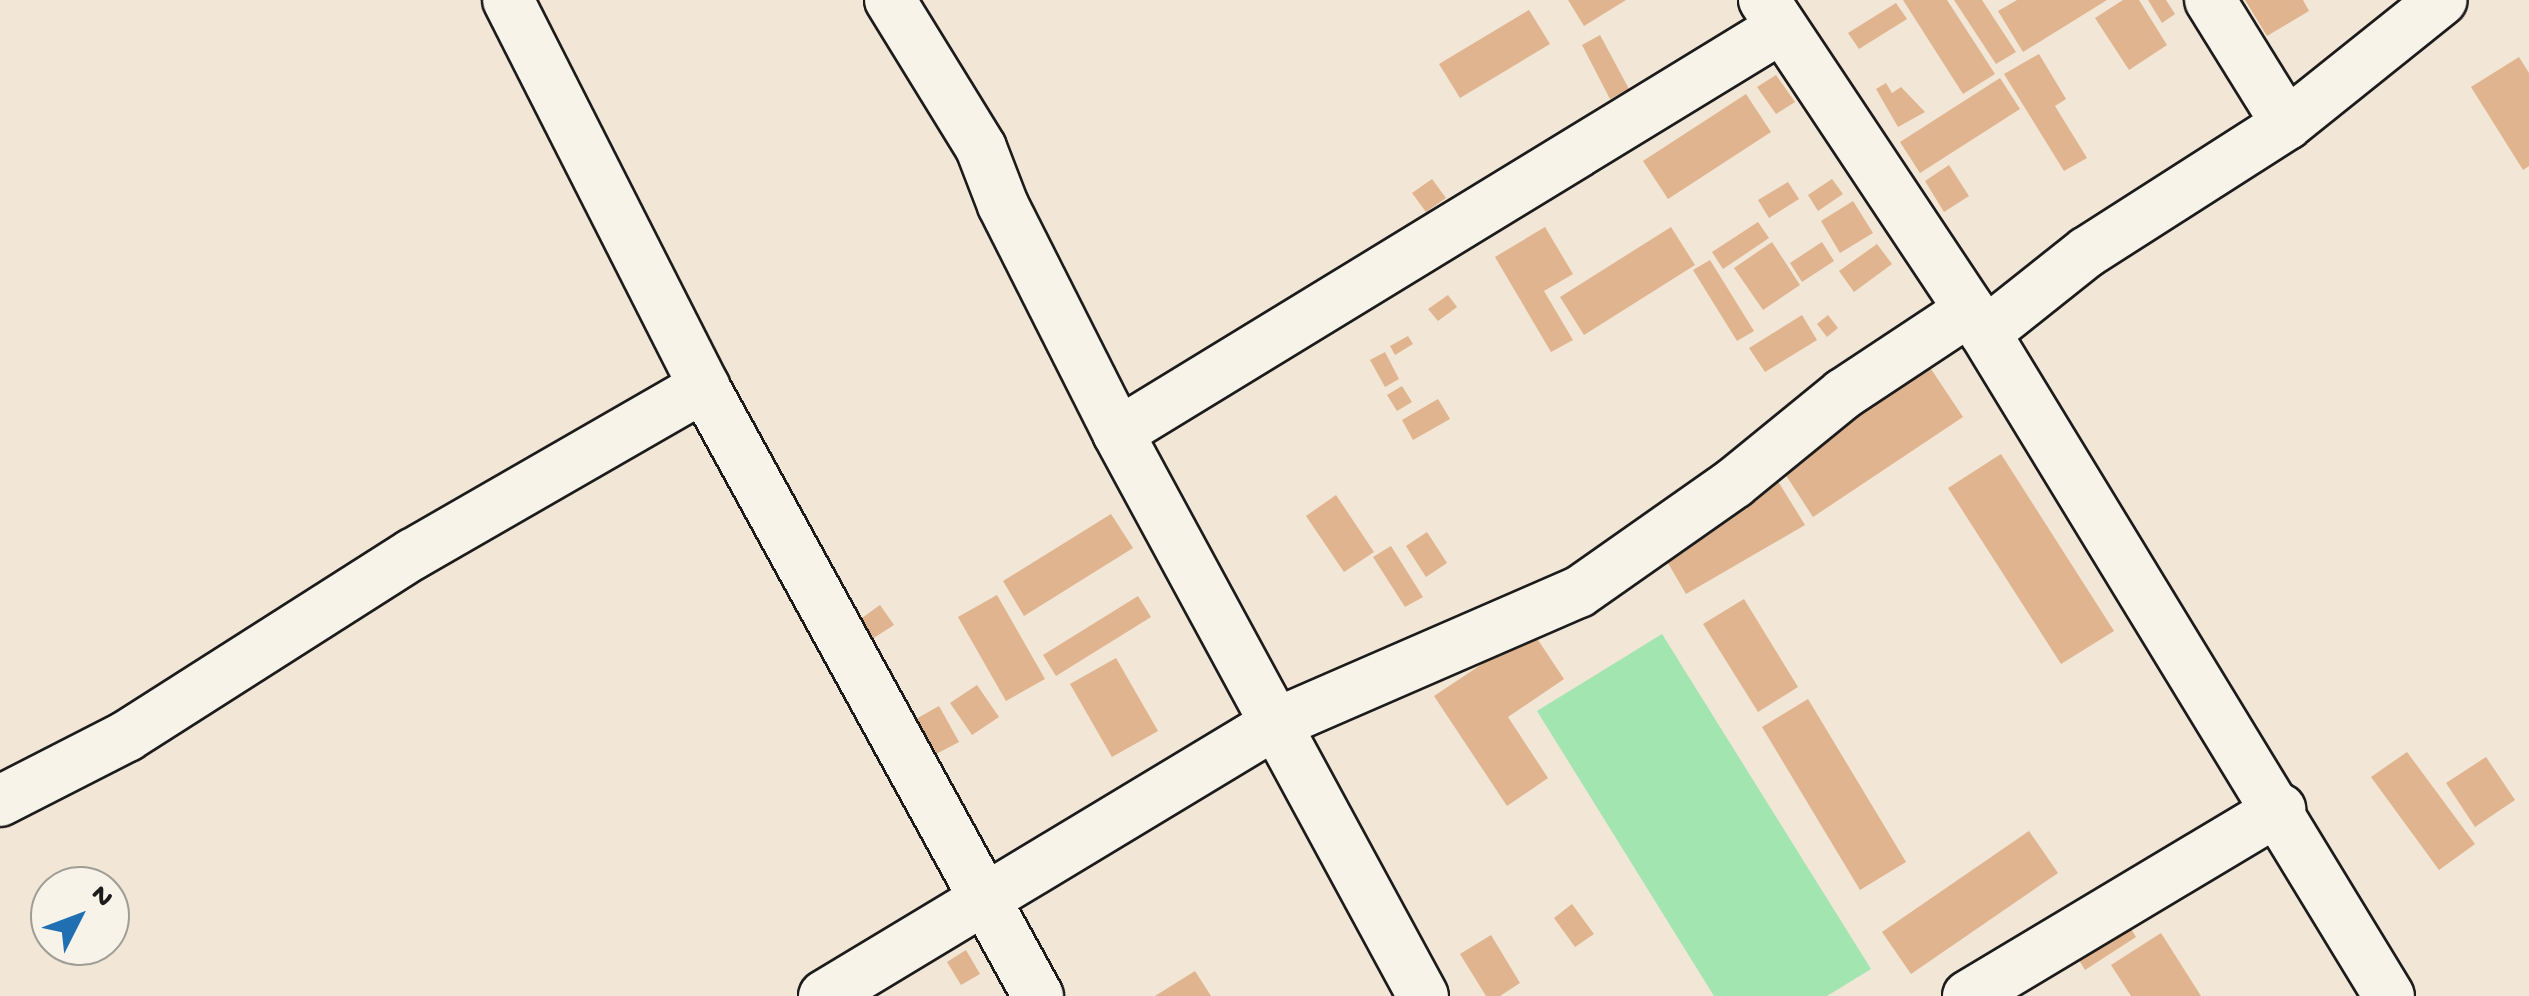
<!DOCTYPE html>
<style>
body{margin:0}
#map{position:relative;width:2529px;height:996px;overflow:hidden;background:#f2e6d6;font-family:"Gochi Hand",sans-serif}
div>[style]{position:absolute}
.green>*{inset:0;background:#a2e5b0}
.building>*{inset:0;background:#dfb48f}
.roads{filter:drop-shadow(2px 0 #1c1c1c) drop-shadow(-2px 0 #1c1c1c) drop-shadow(0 2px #1c1c1c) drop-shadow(0 -2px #1c1c1c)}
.minor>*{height:50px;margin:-25px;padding:0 25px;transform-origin:25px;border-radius:25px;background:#f7f3e8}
span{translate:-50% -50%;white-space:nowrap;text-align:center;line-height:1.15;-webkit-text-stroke:9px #f7f3e8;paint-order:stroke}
.north{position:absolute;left:30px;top:866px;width:100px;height:100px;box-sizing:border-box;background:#f7f3e8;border:2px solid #9f9d96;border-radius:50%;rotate:48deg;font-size:28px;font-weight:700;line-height:40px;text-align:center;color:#1c1c1c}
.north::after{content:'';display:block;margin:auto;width:35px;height:45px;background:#1f6fb2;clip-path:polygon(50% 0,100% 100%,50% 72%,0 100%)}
</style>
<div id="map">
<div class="green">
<i style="clip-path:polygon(1662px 634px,1871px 969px,1827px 996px,1714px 996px,1537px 711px)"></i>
</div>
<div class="building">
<i style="clip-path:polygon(1568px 0,1626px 0,1584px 26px)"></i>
<i style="clip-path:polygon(1903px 0,1947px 0,1995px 74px,1963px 94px)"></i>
<i style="clip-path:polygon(1954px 0,1982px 0,2016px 52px,1996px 64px)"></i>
<i style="clip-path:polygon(2017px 0,2107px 0,2023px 52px,1998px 11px)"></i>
<i style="clip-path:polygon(2123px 0,2139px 0,2167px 45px,2129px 70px,2095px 18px)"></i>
<i style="clip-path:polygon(2148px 0,2166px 0,2175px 14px,2162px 23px)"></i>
<i style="clip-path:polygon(2245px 0,2303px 0,2309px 11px,2267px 36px)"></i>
<i style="clip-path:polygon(1896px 3px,1907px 19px,1859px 49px,1848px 33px)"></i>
<i style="clip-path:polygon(1529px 10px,1550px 44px,1460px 98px,1439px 64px)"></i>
<i style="clip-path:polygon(1600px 35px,1629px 89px,1610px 99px,1582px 45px)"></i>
<i style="clip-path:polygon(2039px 54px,2066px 99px,2055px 106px,2087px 158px,2064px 171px,2004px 74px)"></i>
<i style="clip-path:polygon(2519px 57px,2529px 73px,2529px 166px,2523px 170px,2471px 87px)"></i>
<i style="clip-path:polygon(1776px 75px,1795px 102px,1776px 114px,1757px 87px)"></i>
<i style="clip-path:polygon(2000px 78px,2020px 109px,1920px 173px,1900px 142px)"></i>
<i style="clip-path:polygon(1886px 83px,1892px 93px,1901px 87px,1925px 112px,1898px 127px,1876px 89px)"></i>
<i style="clip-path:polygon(1746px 94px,1771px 132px,1668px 199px,1643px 161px)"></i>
<i style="clip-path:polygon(1949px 165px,1969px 196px,1944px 212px,1925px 181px)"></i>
<i style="clip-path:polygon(1432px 179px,1446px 198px,1426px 212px,1412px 193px)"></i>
<i style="clip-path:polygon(1832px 179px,1843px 194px,1818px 211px,1808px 195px)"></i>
<i style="clip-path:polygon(1788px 182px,1799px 199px,1769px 218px,1758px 200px)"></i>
<i style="clip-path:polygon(1853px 201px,1873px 233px,1840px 253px,1821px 221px)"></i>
<i style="clip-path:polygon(1758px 222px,1769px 238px,1723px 269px,1712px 252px)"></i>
<i style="clip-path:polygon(1545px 227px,1573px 274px,1544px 291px,1573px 340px,1551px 352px,1495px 257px)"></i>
<i style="clip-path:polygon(1671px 227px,1695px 265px,1584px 335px,1560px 297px)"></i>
<i style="clip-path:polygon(1772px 242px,1800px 285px,1763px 310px,1734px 268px)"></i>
<i style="clip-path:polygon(1822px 242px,1834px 261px,1802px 282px,1790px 263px)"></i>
<i style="clip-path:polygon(1877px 244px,1892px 264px,1854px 292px,1839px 271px)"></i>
<i style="clip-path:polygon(1710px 260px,1754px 331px,1737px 341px,1693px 270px)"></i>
<i style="clip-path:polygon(1448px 295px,1457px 307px,1438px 321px,1428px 309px)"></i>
<i style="clip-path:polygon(1802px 315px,1817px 340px,1765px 372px,1749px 348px)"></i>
<i style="clip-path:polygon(1828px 315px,1838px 328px,1827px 337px,1817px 324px)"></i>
<i style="clip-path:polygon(1408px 336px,1413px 344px,1395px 355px,1390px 346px)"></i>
<i style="clip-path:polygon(1385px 352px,1399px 379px,1385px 387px,1370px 360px)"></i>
<i style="clip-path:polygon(1927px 363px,1963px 417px,1813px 517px,1778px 463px)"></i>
<i style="clip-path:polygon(1402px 386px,1412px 402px,1397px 411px,1387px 395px)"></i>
<i style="clip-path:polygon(1438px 399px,1450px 419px,1413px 440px,1402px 420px)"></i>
<i style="clip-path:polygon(2001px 454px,2114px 631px,2061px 664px,1948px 488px)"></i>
<i style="clip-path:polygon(1776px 478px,1805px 525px,1686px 594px,1658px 546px)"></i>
<i style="clip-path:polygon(1336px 495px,1374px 552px,1344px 572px,1306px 516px)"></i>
<i style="clip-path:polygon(1111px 514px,1133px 548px,1024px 616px,1003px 581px)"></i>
<i style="clip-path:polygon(1427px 532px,1447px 563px,1426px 577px,1406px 546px)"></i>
<i style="clip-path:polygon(1391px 546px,1423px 597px,1405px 607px,1373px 557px)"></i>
<i style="clip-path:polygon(997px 595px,1045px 679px,1006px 701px,958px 617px)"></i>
<i style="clip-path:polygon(1138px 596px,1151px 617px,1056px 676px,1043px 655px)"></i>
<i style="clip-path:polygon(1744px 599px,1798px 687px,1758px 712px,1703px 624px)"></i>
<i style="clip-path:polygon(880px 605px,894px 625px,872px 639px,859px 620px)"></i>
<i style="clip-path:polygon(1532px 631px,1564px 679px,1508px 717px,1548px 778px,1507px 806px,1434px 696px)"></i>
<i style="clip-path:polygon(1116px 658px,1158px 731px,1112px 757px,1070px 684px)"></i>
<i style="clip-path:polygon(977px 685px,999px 717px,972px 735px,950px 703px)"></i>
<i style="clip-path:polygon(1808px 699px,1906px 862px,1860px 890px,1762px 727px)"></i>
<i style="clip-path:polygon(939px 706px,959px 742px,936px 754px,916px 719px)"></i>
<i style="clip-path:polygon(2407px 752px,2475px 844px,2439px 870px,2371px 777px)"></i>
<i style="clip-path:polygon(2486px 757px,2515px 800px,2475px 827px,2446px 783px)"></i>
<i style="clip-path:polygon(2029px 831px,2058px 873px,1911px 974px,1882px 932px)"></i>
<i style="clip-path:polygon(1572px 904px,1594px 934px,1575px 947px,1554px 918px)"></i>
<i style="clip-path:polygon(2127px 922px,2136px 937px,2085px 970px,2076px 955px)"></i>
<i style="clip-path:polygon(2161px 933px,2201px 996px,2131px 996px,2111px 965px)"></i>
<i style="clip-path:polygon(1491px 935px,1520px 983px,1500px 996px,1486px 996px,1460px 954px)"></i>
<i style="clip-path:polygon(966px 950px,980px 974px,961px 985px,947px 962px)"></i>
<i style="clip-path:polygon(1195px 971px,1211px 996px,1155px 996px)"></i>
</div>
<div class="roads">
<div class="minor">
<i style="left:508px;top:0;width:434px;rotate:63.1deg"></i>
<i style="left:704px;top:387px;width:695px;rotate:61.26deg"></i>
<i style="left:890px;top:0;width:174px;rotate:58.4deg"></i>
<i style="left:981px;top:148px;width:61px;rotate:68.9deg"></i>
<i style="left:1003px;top:205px;width:255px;rotate:63.2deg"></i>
<i style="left:1118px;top:433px;width:640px;rotate:61.55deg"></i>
<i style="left:1764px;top:0;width:400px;rotate:56.4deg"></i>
<i style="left:1985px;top:333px;width:776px;rotate:58.64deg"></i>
<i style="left:2210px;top:0;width:146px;rotate:58.2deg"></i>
<i style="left:1985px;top:333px;width:130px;rotate:-38.5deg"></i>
<i style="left:2087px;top:252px;width:237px;rotate:-32.6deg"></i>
<i style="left:2287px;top:124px;width:198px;rotate:-38.7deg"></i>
<i style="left:1118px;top:433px;width:777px;rotate:-31.42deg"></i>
<i style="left:0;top:801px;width:143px;rotate:-27.1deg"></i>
<i style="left:127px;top:736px;width:339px;rotate:-32.5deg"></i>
<i style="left:413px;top:554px;width:336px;rotate:-29.9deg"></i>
<i style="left:824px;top:996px;width:527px;rotate:-31.09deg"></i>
<i style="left:1275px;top:724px;width:331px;rotate:-23.5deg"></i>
<i style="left:1579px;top:592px;width:189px;rotate:-35.1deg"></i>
<i style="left:1734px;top:483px;width:141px;rotate:-39.2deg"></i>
<i style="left:1843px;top:394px;width:152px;rotate:-33.5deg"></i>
<i style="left:1968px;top:996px;width:364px;rotate:-30.9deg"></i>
</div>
</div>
<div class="north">N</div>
</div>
